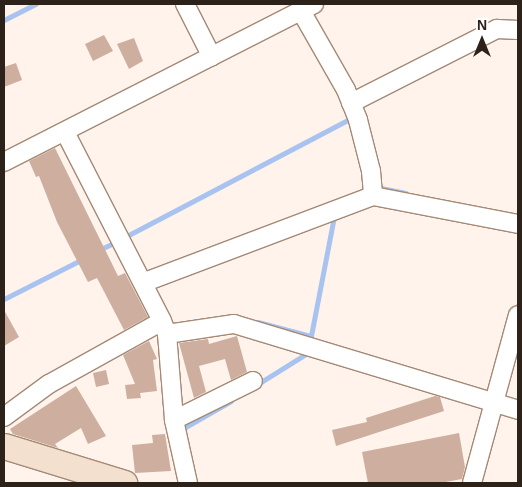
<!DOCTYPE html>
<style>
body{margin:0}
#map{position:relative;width:522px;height:487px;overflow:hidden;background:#fff3eb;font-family:Arial,sans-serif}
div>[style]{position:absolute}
.stream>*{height:4.5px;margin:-2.25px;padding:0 2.25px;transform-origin:2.25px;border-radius:2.25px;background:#a9c3f0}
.building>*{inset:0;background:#ceaf9f}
.roads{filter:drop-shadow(1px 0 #a48976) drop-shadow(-1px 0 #a48976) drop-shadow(0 1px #a48976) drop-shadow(0 -1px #a48976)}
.street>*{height:18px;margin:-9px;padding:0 9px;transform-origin:9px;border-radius:9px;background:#fff}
.secondary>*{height:25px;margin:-12.5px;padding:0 12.5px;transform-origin:12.5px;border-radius:12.5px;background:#f3e0ce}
span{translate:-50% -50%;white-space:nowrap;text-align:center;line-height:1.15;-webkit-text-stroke:4.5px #fff;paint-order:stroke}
.frame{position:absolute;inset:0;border:5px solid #2d221a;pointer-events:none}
.north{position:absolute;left:457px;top:15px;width:50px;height:50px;-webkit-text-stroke:4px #fff;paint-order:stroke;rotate:0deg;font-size:14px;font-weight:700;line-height:20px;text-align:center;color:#2d221a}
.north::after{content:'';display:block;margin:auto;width:18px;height:22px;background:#2d221a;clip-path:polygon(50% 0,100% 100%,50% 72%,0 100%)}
</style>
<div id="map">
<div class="stream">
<i style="left:4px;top:20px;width:36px;rotate:-27deg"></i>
<i style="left:378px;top:191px;width:4px;rotate:-45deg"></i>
<i style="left:381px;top:188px;width:25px;rotate:11deg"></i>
<i style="left:123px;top:238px;width:256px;rotate:-27.7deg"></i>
<i style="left:101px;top:249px;width:17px;rotate:-25deg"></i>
<i style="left:4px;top:299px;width:89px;rotate:-26.9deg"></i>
<i style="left:258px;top:322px;width:55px;rotate:14.8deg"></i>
<i style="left:311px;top:336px;width:122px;rotate:-79.1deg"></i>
<i style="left:258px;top:384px;width:60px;rotate:-32.1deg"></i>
<i style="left:182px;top:429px;width:56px;rotate:-29.7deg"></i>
</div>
<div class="building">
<i style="clip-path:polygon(104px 35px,113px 51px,93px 61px,85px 44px)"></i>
<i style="clip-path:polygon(134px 38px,143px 61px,129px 69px,117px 44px)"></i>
<i style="clip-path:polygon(16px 63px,22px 80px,4px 87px,4px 67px)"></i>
<i style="clip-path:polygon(55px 148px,118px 276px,125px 273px,148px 317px,124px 330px,97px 278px,88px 282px,57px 222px,39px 176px,36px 177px,29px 161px)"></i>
<i style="clip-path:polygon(4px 310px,19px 337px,4px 346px)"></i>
<i style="clip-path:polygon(237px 336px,247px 372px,231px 380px,225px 359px,199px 366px,206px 392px,194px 398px,179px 343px,208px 339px,209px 344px)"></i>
<i style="clip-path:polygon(149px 341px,157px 359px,153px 360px,157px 391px,140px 393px,141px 398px,127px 399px,125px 385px,135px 384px,123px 355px)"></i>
<i style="clip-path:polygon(106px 370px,109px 384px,96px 387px,93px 373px)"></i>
<i style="clip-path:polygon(76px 386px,106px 436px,88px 444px,81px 428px,55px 444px,58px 448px,13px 434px,10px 429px)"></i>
<i style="clip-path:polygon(435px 396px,440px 397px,444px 411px,336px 446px,332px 430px,367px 422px,366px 418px)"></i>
<i style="clip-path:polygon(459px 433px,465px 467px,462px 479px,440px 483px,368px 483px,362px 452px)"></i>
<i style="clip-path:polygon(165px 434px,171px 471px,135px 473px,132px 445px,153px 443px,152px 435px)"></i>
</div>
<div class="roads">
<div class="street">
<i style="left:185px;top:4px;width:59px;rotate:63deg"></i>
<i style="left:301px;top:11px;width:91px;rotate:60.3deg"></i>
<i style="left:346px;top:90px;width:32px;rotate:68deg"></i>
<i style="left:358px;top:120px;width:53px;rotate:75.7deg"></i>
<i style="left:371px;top:171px;width:25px;rotate:85deg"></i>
<i style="left:351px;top:103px;width:164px;rotate:-26.9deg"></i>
<i style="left:497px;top:29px;width:21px;rotate:3deg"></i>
<i style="left:65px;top:132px;width:212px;rotate:62.8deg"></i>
<i style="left:162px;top:321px;width:14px;rotate:69deg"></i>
<i style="left:167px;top:334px;width:86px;rotate:85.3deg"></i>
<i style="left:174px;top:420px;width:65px;rotate:77.5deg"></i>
<i style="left:4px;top:162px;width:348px;rotate:-27deg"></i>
<i style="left:145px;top:282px;width:244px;rotate:-20.7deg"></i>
<i style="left:373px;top:196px;width:148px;rotate:10.9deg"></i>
<i style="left:167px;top:334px;width:68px;rotate:-8.5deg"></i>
<i style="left:234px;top:324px;width:297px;rotate:16.8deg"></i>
<i style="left:4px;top:417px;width:56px;rotate:-36.3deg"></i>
<i style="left:49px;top:384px;width:129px;rotate:-29.1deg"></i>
<i style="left:174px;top:420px;width:88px;rotate:-26.3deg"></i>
<i style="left:472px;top:483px;width:174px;rotate:-74.7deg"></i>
</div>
<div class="secondary">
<i style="left:4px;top:446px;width:126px;rotate:17.1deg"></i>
</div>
</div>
<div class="frame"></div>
<div class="north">N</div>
</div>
